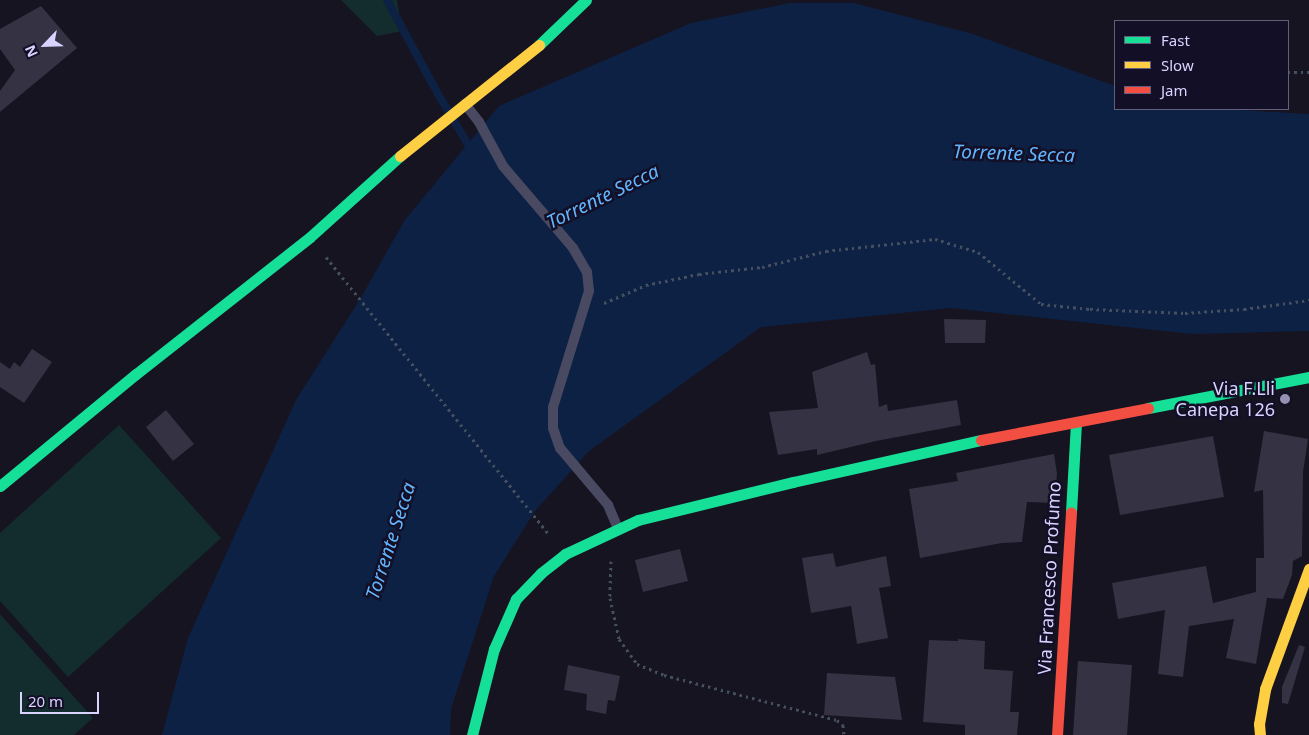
<!DOCTYPE html>
<style>
body{margin:0}
#map{position:relative;width:1309px;height:735px;overflow:hidden;background:#161421;font-family:"Noto Sans",sans-serif}
div>[style]{position:absolute}
.green>*{inset:0;background:#132c2d}
.water>*{inset:0;background:#0d2144}
.stream>*{height:8px;margin:-4px;padding:0 4px;transform-origin:4px;border-radius:4px;background:#0d2144}
.building>*{inset:0;background:#343243}
.path>*{height:3px;margin-top:-1.5px;transform-origin:0;background:repeating-linear-gradient(90deg,#44505f 0 2.5px,transparent 0 6.5px)}
.lane>*{height:10px;margin:-5px;padding:0 5px;transform-origin:5px;border-radius:5px;background:#4a4962}
.fast>*{height:11px;margin:-5.5px;padding:0 5.5px;transform-origin:5.5px;border-radius:5.5px;background:#16e098}
.slow>*{height:11px;margin:-5.5px;padding:0 5.5px;transform-origin:5.5px;border-radius:5.5px;background:#ffcf43}
.jam>*{height:11px;margin:-5.5px;padding:0 5.5px;transform-origin:5.5px;border-radius:5.5px;background:#f24e42}
.dots>*{width:14px;height:14px;translate:-50% -50%;box-sizing:border-box;border:2px solid #130f26;border-radius:50%}
span{translate:-50% -50%;white-space:nowrap;text-align:center;line-height:1.15;-webkit-text-stroke:5px #130f26;paint-order:stroke}
.poi-label{font-size:18px;color:#d9d4ff}
.right{translate:-100% -50%;text-align:right}
.street-label{font-size:18px;color:#d9d4ff}
.water-label{font-size:19px;color:#62b6ff;font-style:italic}
.legend{position:absolute;left:1114px;top:20px;width:175px;height:90px;box-sizing:border-box;background:#130f26;border:1px solid #625e7d;margin:0;padding:6px 9px;list-style:none;font-size:15px;color:#d9d4ff}
.legend li{display:flex;align-items:center;gap:10px;height:25px}
.legend b{width:25px;border:1px solid #625e7d}
.north{position:absolute;left:20px;top:20px;width:50px;height:50px;-webkit-text-stroke:4px #130f26;paint-order:stroke;rotate:246deg;font-size:14px;font-weight:700;line-height:20px;text-align:center;color:#d9d4ff}
.north::after{content:'';display:block;margin:auto;width:18px;height:22px;background:#d9d4ff;clip-path:polygon(50% 0,100% 100%,50% 72%,0 100%)}
.scale{position:absolute;left:20px;top:692px;width:79px;height:22px;box-sizing:border-box;border:2px solid #d9d4ff;border-top:0;padding-left:6px;font-size:15px;line-height:18px;white-space:nowrap;color:#d9d4ff;-webkit-text-stroke:4px #130f26;paint-order:stroke}
</style>
<div id="map">
<div class="green">
<i style="clip-path:polygon(341px 0,397px 0,402px 31px,377px 36px)"></i>
<i style="clip-path:polygon(119px 425px,221px 538px,68px 677px,0 601px,0 533px)"></i>
<i style="clip-path:polygon(0 614px,93px 718px,74px 735px,0 735px)"></i>
</div>
<div class="water">
<i style="clip-path:polygon(790px 3px,854px 3px,973px 34px,1115px 86px,1115px 109px,1221px 109px,1309px 114px,1309px 331px,1192px 334px,951px 308px,761px 327px,589px 451px,535px 511px,494px 576px,451px 709px,450px 735px,162px 735px,188px 638px,296px 400px,362px 296px,404px 221px,499px 106px,691px 23px)"></i>
</div>
<div class="stream">
<i style="left:387px;top:0;width:107px;rotate:61.5deg"></i>
<i style="left:438px;top:94px;width:69px;rotate:59.3deg"></i>
</div>
<div class="building">
<i style="clip-path:polygon(41px 6px,77px 48px,0 112px,0 91px,15px 70px,0 49px,0 29px)"></i>
<i style="clip-path:polygon(944px 319px,986px 320px,985px 343px,945px 343px)"></i>
<i style="clip-path:polygon(32px 349px,52px 362px,24px 403px,0 387px,0 362px,10px 369px,14px 362px,20px 367px)"></i>
<i style="clip-path:polygon(867px 352px,871px 365px,875px 364px,879px 407px,887px 404px,888px 411px,957px 400px,961px 425px,876px 441px,817px 455px,817px 449px,778px 455px,769px 412px,818px 408px,812px 372px)"></i>
<i style="clip-path:polygon(166px 410px,194px 444px,173px 461px,146px 427px)"></i>
<i style="clip-path:polygon(1264px 431px,1308px 439px,1303px 472px,1302px 556px,1293px 561px,1292px 575px,1283px 599px,1267px 598px,1256px 664px,1226px 658px,1234px 619px,1189px 626px,1183px 677px,1158px 674px,1165px 610px,1118px 619px,1112px 583px,1206px 566px,1213px 603px,1256px 592px,1256px 558px,1264px 558px,1263px 490px,1254px 492px)"></i>
<i style="clip-path:polygon(1213px 436px,1224px 497px,1120px 515px,1109px 455px)"></i>
<i style="clip-path:polygon(1054px 454px,1057px 474px,1056px 486px,1052px 487px,1054px 503px,1027px 502px,1022px 542px,1002px 543px,920px 558px,909px 489px,958px 481px,956px 473px)"></i>
<i style="clip-path:polygon(680px 549px,688px 581px,643px 592px,635px 560px)"></i>
<i style="clip-path:polygon(833px 553px,836px 567px,886px 556px,891px 586px,879px 588px,888px 638px,857px 644px,851px 606px,811px 613px,802px 558px)"></i>
<i style="clip-path:polygon(958px 639px,985px 641px,984px 669px,1013px 671px,1010px 712px,1019px 712px,1017px 735px,965px 735px,965px 725px,923px 722px,929px 640px,958px 641px)"></i>
<i style="clip-path:polygon(1299px 645px,1305px 647px,1288px 704px,1282px 703px,1282px 687px)"></i>
<i style="clip-path:polygon(1078px 661px,1132px 665px,1127px 735px,1073px 735px)"></i>
<i style="clip-path:polygon(568px 665px,620px 676px,615px 701px,608px 700px,606px 714px,586px 710px,587px 694px,564px 690px)"></i>
<i style="clip-path:polygon(827px 673px,895px 677px,902px 720px,824px 715px)"></i>
</div>
<div class="path">
<i style="left:1288px;top:72px;width:21px"></i>
<i style="left:326px;top:257px;width:356px;rotate:51.2deg"></i>
<i style="left:604px;top:303px;width:46px;rotate:-23.2deg"></i>
<i style="left:646px;top:285px;width:54px;rotate:-11.7deg"></i>
<i style="left:699px;top:274px;width:63px;rotate:-6.3deg"></i>
<i style="left:762px;top:267px;width:66px;rotate:-14deg"></i>
<i style="left:826px;top:251px;width:110px;rotate:-6.3deg"></i>
<i style="left:935px;top:239px;width:45px;rotate:16.8deg"></i>
<i style="left:978px;top:252px;width:82px;rotate:39.5deg"></i>
<i style="left:1041px;top:304px;width:49px;rotate:5.8deg"></i>
<i style="left:1090px;top:309px;width:95px;rotate:2.4deg"></i>
<i style="left:1185px;top:313px;width:59px;rotate:-3.9deg"></i>
<i style="left:1244px;top:309px;width:66px;rotate:-7.9deg"></i>
<i style="left:611px;top:561px;width:37px;rotate:92deg"></i>
<i style="left:610px;top:598px;width:42px;rotate:77.6deg"></i>
<i style="left:619px;top:639px;width:31px;rotate:54deg"></i>
<i style="left:637px;top:664px;width:29px;rotate:22deg"></i>
<i style="left:664px;top:675px;width:179px;rotate:14.6deg"></i>
<i style="left:837px;top:720px;width:8px;rotate:40deg"></i>
<i style="left:843px;top:725px;width:10px;rotate:84deg"></i>
</div>
<div class="lane">
<i style="left:465px;top:104px;width:23px;rotate:52deg"></i>
<i style="left:479px;top:122px;width:50px;rotate:61.4deg"></i>
<i style="left:503px;top:166px;width:108px;rotate:49.5deg"></i>
<i style="left:573px;top:248px;width:28px;rotate:60deg"></i>
<i style="left:587px;top:272px;width:19px;rotate:84deg"></i>
<i style="left:589px;top:291px;width:121px;rotate:107.2deg"></i>
<i style="left:553px;top:407px;width:21px;rotate:90deg"></i>
<i style="left:553px;top:428px;width:21px;rotate:71deg"></i>
<i style="left:560px;top:448px;width:75px;rotate:49.9deg"></i>
<i style="left:608px;top:505px;width:25px;rotate:67deg"></i>
</div>
<div class="fast">
<i style="left:539px;top:45px;width:65px;rotate:-43.8deg"></i>
<i style="left:1148px;top:408px;width:164px;rotate:-10.9deg"></i>
<i style="left:0;top:486px;width:176px;rotate:-39.5deg"></i>
<i style="left:136px;top:374px;width:221px;rotate:-38.2deg"></i>
<i style="left:310px;top:237px;width:121px;rotate:-42deg"></i>
<i style="left:1071px;top:512px;width:90px;rotate:-86.8deg"></i>
<i style="left:472px;top:735px;width:89px;rotate:-75.7deg"></i>
<i style="left:494px;top:649px;width:55px;rotate:-66.3deg"></i>
<i style="left:516px;top:599px;width:36px;rotate:-46deg"></i>
<i style="left:541px;top:573px;width:31px;rotate:-38deg"></i>
<i style="left:565px;top:554px;width:81px;rotate:-25deg"></i>
<i style="left:638px;top:520px;width:160px;rotate:-13.8deg"></i>
<i style="left:793px;top:482px;width:193px;rotate:-12.6deg"></i>
</div>
<div class="slow">
<i style="left:400px;top:156px;width:178px;rotate:-38.6deg"></i>
<i style="left:1260px;top:735px;width:11px;rotate:-95deg"></i>
<i style="left:1259px;top:724px;width:36px;rotate:-80deg"></i>
<i style="left:1265px;top:689px;width:128px;rotate:-69.9deg"></i>
</div>
<div class="jam">
<i style="left:981px;top:440px;width:170px;rotate:-10.8deg"></i>
<i style="left:1057px;top:735px;width:223px;rotate:-86.4deg"></i>
</div>
<div class="dots">
<i style="left:1285px;top:399px;background:#9591b1"></i>
</div>
<div class="poi-label">
<span class="right" style="left:1275px;top:399px">Via F.Lli<br>Canepa 126</span>
</div>
<div class="street-label">
<span style="left:1049px;top:578px;rotate:-87deg">Via Francesco Profumo</span>
</div>
<div class="water-label">
<span style="left:1014px;top:154px;rotate:2deg">Torrente Secca</span>
<span style="left:603px;top:197px;rotate:-26deg">Torrente Secca</span>
<span style="left:391px;top:541px;rotate:-72deg">Torrente Secca</span>
</div>
<ul class="legend">
<li><b style="height:6px;background:#16e098"></b>Fast</li>
<li><b style="height:6px;background:#ffcf43"></b>Slow</li>
<li><b style="height:6px;background:#f24e42"></b>Jam</li>
</ul>
<div class="north">N</div>
<div class="scale">20 m</div>
</div>
